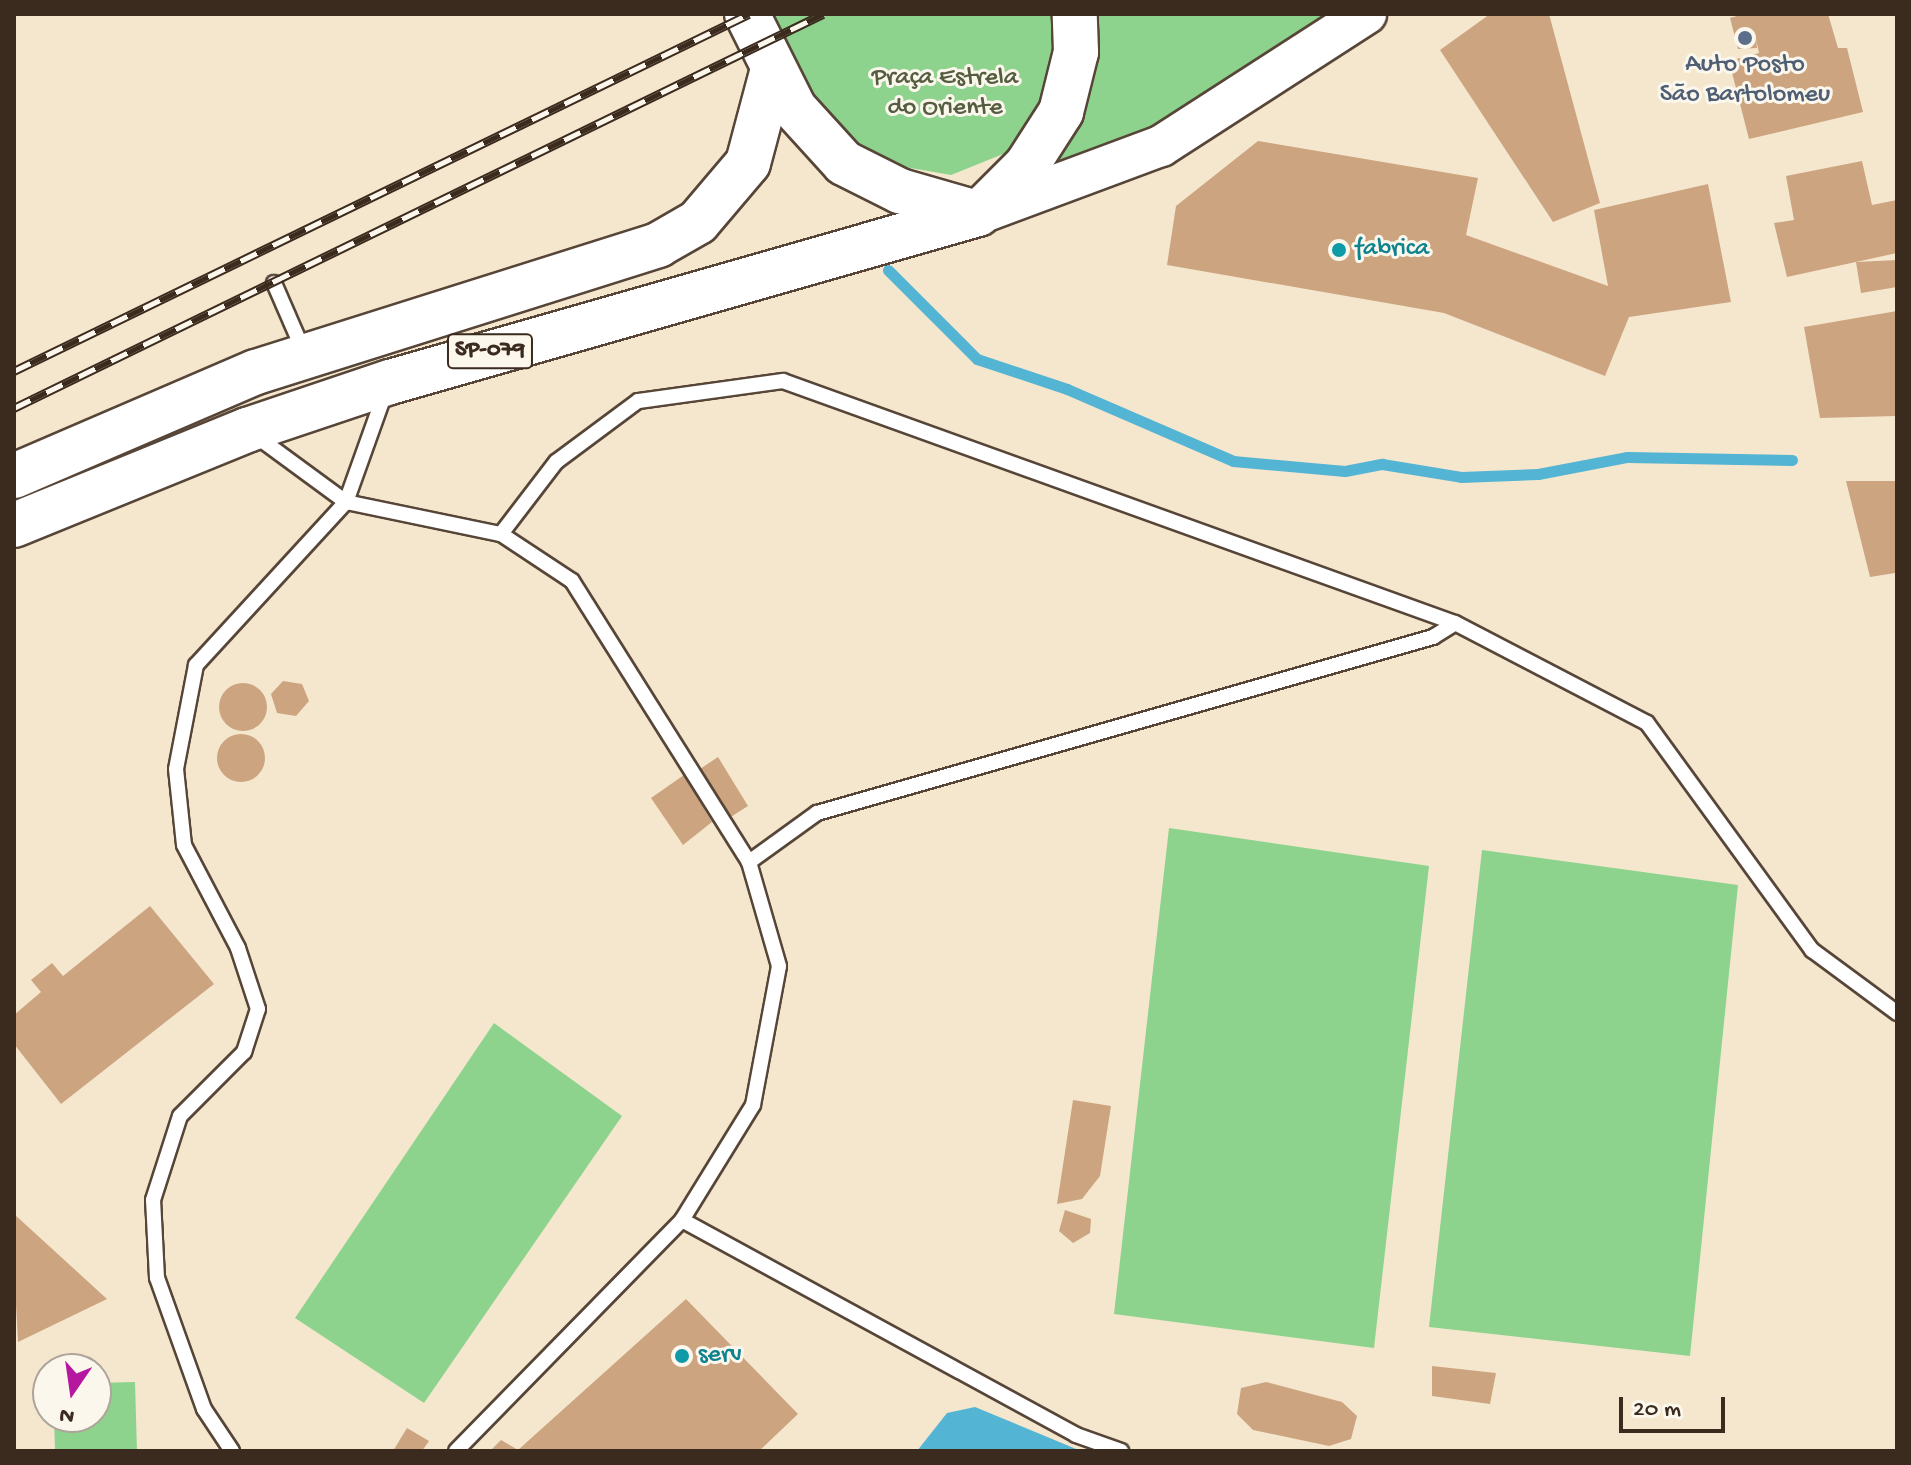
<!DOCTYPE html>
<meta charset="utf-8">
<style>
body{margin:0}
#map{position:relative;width:1911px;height:1465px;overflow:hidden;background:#f5e7ce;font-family:"Gochi Hand",sans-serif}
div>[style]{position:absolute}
.green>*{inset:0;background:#8dd38d}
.water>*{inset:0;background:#54b4d3}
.stream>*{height:11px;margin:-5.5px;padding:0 5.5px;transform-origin:5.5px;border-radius:5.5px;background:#54b4d3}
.building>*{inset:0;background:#cca580}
.round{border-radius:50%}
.roads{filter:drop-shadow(2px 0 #574638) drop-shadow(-2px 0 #574638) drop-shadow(0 2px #574638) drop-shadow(0 -2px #574638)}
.service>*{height:14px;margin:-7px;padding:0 7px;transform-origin:7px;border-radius:7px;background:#fff}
.secondary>*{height:40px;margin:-20px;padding:0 20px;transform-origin:20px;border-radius:20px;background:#fff}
.primary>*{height:44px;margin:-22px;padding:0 22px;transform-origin:22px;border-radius:22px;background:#fff}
.rail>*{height:9px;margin-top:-4.5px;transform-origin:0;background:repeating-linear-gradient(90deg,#fbf7ec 0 18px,#3b2a1e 0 36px);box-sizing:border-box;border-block:2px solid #3b2a1e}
.dots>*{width:22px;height:22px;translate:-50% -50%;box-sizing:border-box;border:4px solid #fbf7ec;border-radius:50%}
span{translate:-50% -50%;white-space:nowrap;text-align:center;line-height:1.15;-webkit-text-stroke:6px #fbf7ec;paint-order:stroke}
.shield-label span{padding:2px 6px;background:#fbf7ec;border:2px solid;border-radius:6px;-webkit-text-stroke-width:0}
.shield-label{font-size:24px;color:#3b2a1e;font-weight:700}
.service-label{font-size:26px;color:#4e5e75}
.park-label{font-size:26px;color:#545d3f}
.culture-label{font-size:26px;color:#0d838f}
.left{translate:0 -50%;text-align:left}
.frame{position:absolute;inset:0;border:16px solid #3b2a1e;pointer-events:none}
.north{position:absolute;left:32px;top:1353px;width:80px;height:80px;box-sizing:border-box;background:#fbf7ec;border:2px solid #aea59a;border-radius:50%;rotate:193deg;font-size:22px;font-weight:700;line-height:32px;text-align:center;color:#3b2a1e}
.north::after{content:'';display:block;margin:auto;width:28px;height:36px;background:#b5179e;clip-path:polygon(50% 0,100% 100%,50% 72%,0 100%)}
.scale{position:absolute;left:1619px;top:1397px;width:106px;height:36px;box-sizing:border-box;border:4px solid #3b2a1e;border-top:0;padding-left:10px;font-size:24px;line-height:28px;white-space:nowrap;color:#3b2a1e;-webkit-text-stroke:6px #fbf7ec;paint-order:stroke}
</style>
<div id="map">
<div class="green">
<i style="clip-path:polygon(774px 14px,1058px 14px,1056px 71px,1035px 124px,1008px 152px,951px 175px,899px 166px,834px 129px,803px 85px)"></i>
<i style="clip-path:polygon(1098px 14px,1334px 14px,1122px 144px,1053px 172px,1084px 117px)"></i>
<i style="clip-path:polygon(1169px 828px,1429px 866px,1374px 1348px,1114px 1314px)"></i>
<i style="clip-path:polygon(1482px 850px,1738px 885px,1690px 1356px,1429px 1327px)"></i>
<i style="clip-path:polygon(494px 1023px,622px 1116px,424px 1403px,295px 1318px)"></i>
<i style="clip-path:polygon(135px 1382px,137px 1451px,55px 1451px,54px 1417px,96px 1417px,96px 1383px)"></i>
</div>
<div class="water">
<i style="clip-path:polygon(975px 1407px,1081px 1451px,917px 1451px,947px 1413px)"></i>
</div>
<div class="stream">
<i style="left:888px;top:270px;width:126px;rotate:45deg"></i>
<i style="left:977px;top:359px;width:95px;rotate:18.4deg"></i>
<i style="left:1067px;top:389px;width:181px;rotate:23.4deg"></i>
<i style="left:1233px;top:461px;width:112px;rotate:5.1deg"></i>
<i style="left:1345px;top:471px;width:38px;rotate:-11deg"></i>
<i style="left:1382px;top:464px;width:80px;rotate:9.3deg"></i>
<i style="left:1461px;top:477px;width:77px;rotate:-2.2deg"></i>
<i style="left:1538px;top:474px;width:91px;rotate:-10.8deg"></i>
<i style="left:1627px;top:457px;width:165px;rotate:1deg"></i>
</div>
<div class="building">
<i style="clip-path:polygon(1490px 14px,1549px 14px,1600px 203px,1553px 222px,1440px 50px)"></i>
<i style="clip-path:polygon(1744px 14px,1828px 14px,1838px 48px,1847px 48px,1863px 112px,1749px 139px,1729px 61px,1759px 53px,1756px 39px,1757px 48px,1738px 49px,1730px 18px)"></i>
<i style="clip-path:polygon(1258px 141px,1478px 178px,1466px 235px,1608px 286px,1594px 210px,1708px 184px,1731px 302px,1629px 317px,1605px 376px,1444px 313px,1167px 265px,1176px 206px)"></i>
<i style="clip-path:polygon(1862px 161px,1872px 205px,1897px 200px,1897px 253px,1787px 277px,1774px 223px,1794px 220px,1786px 176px)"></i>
<i style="clip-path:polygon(1897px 260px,1897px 287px,1861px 293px,1856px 262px)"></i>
<i style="clip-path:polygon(1897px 311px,1897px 416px,1820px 418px,1804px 327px)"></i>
<i style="clip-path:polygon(1846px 481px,1897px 481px,1895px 573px,1870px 577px)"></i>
<i style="clip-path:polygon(283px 681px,302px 684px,309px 701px,296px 716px,277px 713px,271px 694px)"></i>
<i class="round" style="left:219px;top:683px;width:48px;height:48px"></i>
<i class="round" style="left:217px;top:734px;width:48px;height:48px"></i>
<i style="clip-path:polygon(718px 757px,748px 806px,729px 818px,700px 769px)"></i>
<i style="clip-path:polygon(684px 775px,712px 822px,683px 845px,651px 798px)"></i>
<i style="clip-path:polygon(150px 906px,214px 984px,61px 1104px,14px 1044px,14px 1015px,41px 992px,31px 980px,52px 963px,63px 976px)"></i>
<i style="clip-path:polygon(1073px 1100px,1111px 1106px,1100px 1176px,1082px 1199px,1057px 1204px)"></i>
<i style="clip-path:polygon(1065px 1210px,1091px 1219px,1090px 1233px,1073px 1243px,1059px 1231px)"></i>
<i style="clip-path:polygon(14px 1214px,107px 1299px,18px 1342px,14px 1267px)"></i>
<i style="clip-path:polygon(686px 1299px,798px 1414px,759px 1451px,490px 1451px,501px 1440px,518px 1450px)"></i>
<i style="clip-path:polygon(1432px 1366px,1496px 1373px,1490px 1404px,1432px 1396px)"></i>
<i style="clip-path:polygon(1266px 1382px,1342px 1402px,1357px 1416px,1351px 1439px,1329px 1446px,1253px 1430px,1237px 1414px,1241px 1388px)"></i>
<i style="clip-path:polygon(407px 1428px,429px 1441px,422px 1451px,393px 1451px)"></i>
</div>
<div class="roads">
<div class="service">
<i style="left:274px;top:283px;width:75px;rotate:66.5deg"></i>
<i style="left:256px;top:436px;width:112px;rotate:36.3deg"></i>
<i style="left:346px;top:502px;width:158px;rotate:11.7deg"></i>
<i style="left:501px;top:534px;width:85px;rotate:33.5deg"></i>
<i style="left:572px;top:581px;width:332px;rotate:57.8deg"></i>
<i style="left:749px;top:862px;width:84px;rotate:-35.8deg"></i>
<i style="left:817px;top:813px;width:641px;rotate:-15.95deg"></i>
<i style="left:1433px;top:637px;width:26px;rotate:-32deg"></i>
<i style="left:1455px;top:623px;width:714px;rotate:-160.2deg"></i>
<i style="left:783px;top:381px;width:146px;rotate:172.1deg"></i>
<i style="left:638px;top:401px;width:102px;rotate:143.4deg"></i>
<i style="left:556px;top:462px;width:91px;rotate:127.4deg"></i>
<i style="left:1455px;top:623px;width:216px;rotate:27.5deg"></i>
<i style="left:1647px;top:723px;width:281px;rotate:54deg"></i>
<i style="left:1812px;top:950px;width:106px;rotate:36.5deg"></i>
<i style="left:682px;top:1220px;width:449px;rotate:28.6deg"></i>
<i style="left:1076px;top:1435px;width:48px;rotate:19.6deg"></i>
<i style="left:232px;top:1451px;width:50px;rotate:-123.7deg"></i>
<i style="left:204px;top:1409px;width:139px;rotate:-109.7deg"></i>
<i style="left:157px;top:1278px;width:78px;rotate:-92.9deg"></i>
<i style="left:153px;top:1200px;width:88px;rotate:-72.2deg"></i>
<i style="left:180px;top:1116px;width:91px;rotate:-45deg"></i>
<i style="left:244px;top:1052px;width:45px;rotate:-72deg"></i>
<i style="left:258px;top:1009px;width:64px;rotate:-108.2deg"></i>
<i style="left:238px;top:948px;width:116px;rotate:-117.7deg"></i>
<i style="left:184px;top:845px;width:76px;rotate:-96deg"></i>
<i style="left:176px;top:769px;width:106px;rotate:-79.1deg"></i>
<i style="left:196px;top:665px;width:222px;rotate:-47.4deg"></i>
<i style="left:346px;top:502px;width:116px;rotate:-70.3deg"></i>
<i style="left:456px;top:1451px;width:323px;rotate:-45.6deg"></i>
<i style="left:682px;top:1220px;width:135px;rotate:-58.3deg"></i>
<i style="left:753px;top:1105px;width:141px;rotate:-79.4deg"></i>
<i style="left:779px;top:966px;width:108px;rotate:-106.1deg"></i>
</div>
<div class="secondary">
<i style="left:978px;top:214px;width:195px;rotate:-20.4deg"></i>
<i style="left:1161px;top:146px;width:244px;rotate:-32.8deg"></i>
</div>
<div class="primary">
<i style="left:747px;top:14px;width:105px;rotate:63.4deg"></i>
<i style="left:794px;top:108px;width:74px;rotate:47.7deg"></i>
<i style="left:844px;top:163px;width:63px;rotate:26.6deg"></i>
<i style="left:900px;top:191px;width:79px;rotate:16.1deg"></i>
<i style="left:14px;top:476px;width:263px;rotate:-23.3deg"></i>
<i style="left:256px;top:372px;width:422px;rotate:-17.5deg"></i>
<i style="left:658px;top:245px;width:46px;rotate:-29.9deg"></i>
<i style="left:698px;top:222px;width:77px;rotate:-49.7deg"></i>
<i style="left:748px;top:163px;width:97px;rotate:-75.1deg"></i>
<i style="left:14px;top:525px;width:252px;rotate:-22.2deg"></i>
<i style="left:247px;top:430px;width:151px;rotate:-18.6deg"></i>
<i style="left:390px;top:382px;width:612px;rotate:-15.95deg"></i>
<i style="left:978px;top:214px;width:69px;rotate:-45deg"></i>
<i style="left:1027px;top:165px;width:63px;rotate:-57.3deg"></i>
<i style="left:1061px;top:112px;width:62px;rotate:-76deg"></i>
<i style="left:1076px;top:52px;width:38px;rotate:-92deg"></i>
</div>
</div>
<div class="rail">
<i style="left:14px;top:371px;width:817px;rotate:-25.91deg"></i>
<i style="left:14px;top:408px;width:900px;rotate:-25.97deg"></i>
</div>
<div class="dots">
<i style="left:1745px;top:38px;background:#5c6f8a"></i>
<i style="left:1339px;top:250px;background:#0f9aa8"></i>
<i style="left:682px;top:1356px;background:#0f9aa8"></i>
</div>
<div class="shield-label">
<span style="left:490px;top:351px">SP-079</span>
</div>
<div class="service-label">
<span style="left:1745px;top:81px">Auto Posto<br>São Bartolomeu</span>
</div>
<div class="park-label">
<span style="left:945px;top:94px">Praça Estrela<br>do Oriente</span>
</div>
<div class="culture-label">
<span class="left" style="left:1355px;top:250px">fabrica</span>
<span class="left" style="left:698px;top:1356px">serv</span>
</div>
<div class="frame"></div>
<div class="north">N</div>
<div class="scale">20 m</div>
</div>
